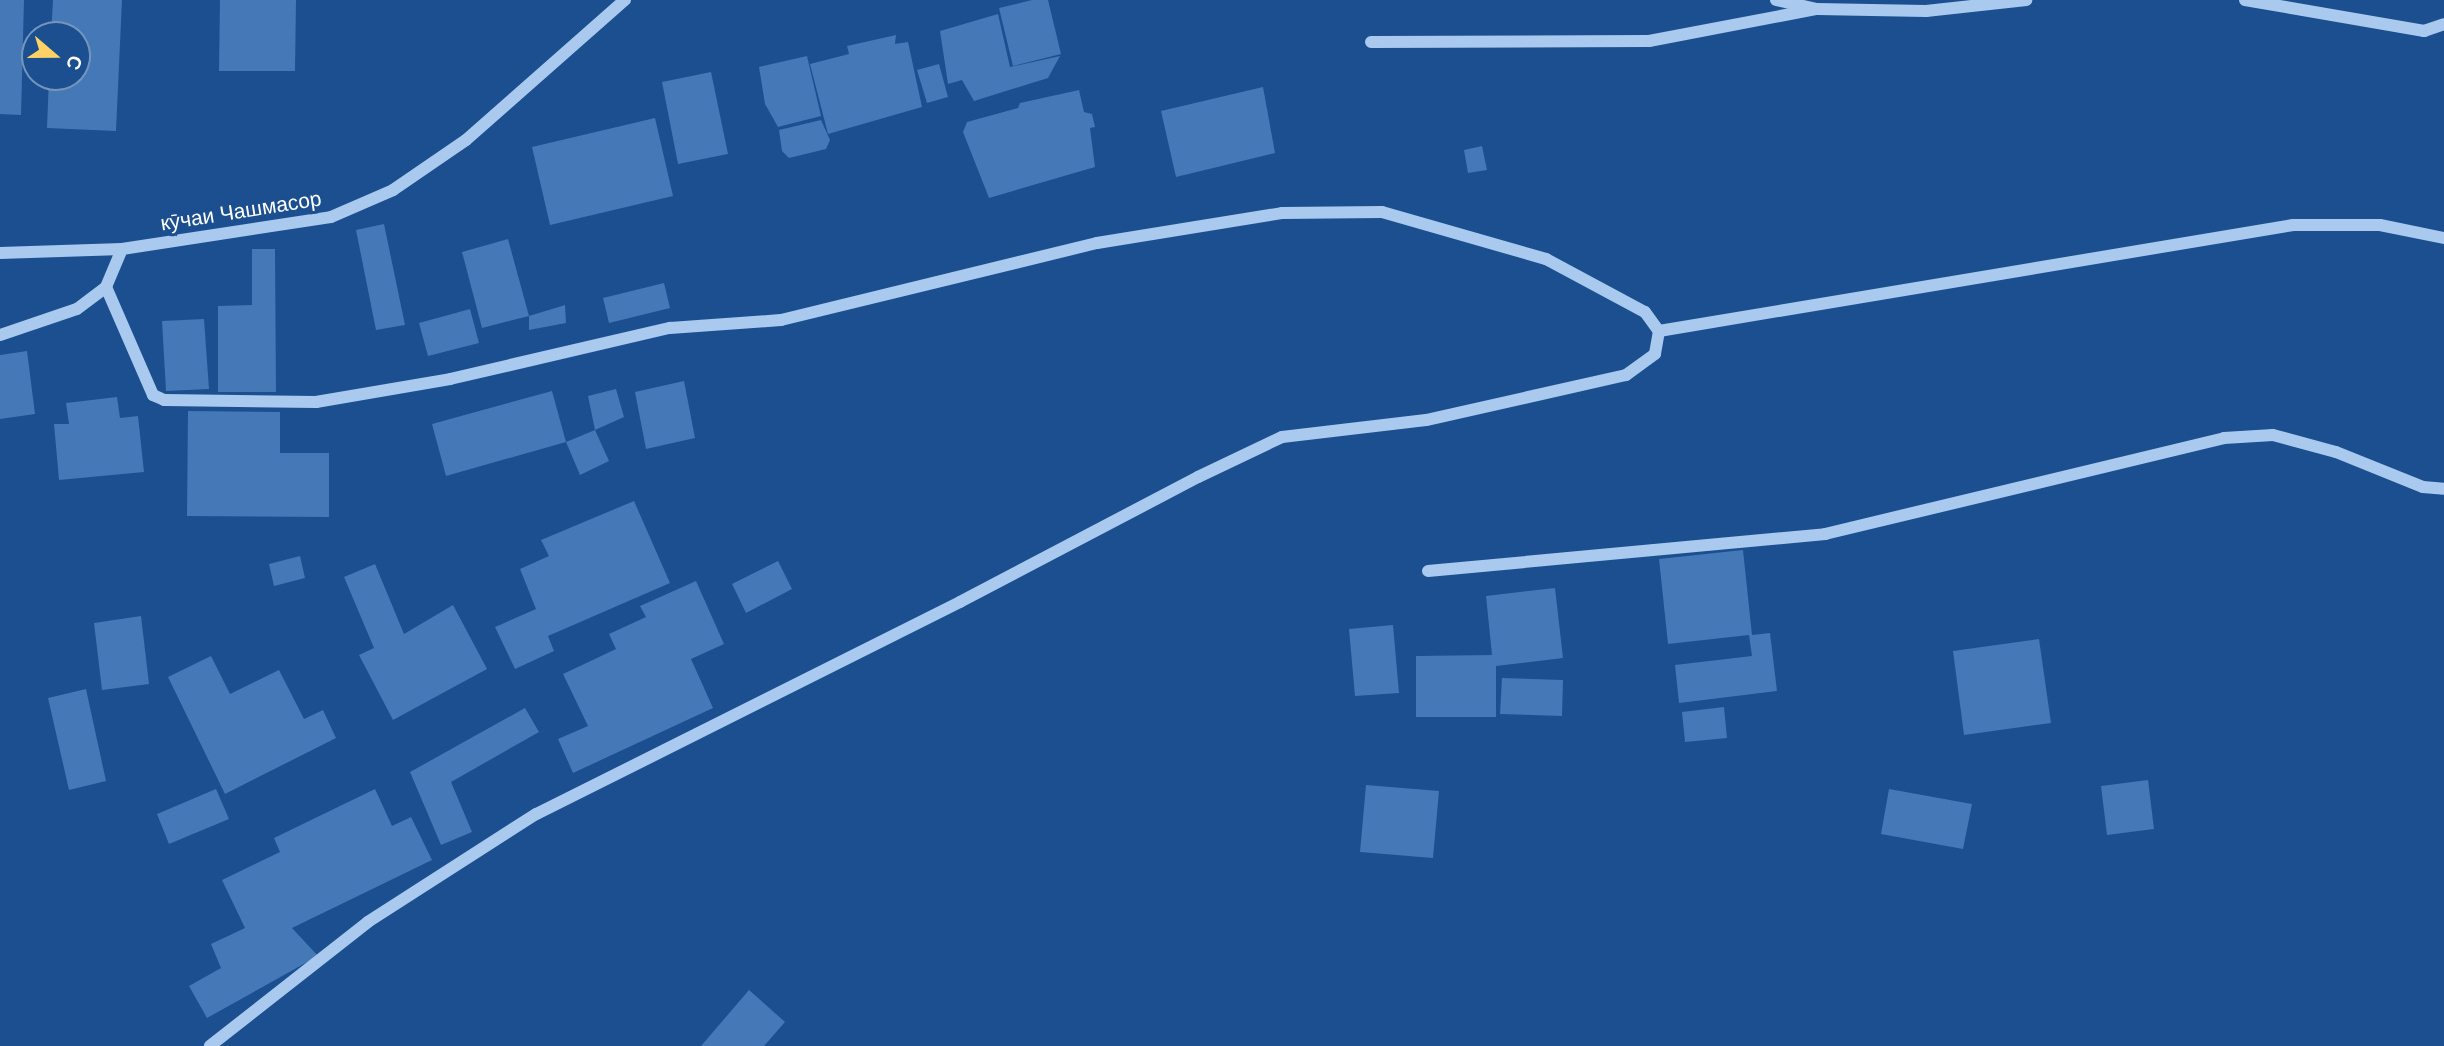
<!DOCTYPE html>
<meta charset="utf-8">
<style>
body{margin:0}
#map{position:relative;width:2444px;height:1046px;overflow:hidden;background:#1b4f8f;font-family:Arial,sans-serif}
div>[style]{position:absolute}
.building>*{inset:0;background:#4478b7}
.minor>*{height:12px;margin:-6px;padding:0 6px;transform-origin:6px;border-radius:6px;background:#a9c9ee}
span{translate:-50% -50%;white-space:nowrap;text-align:center;line-height:1.15;-webkit-text-stroke:6px #1b4f8f;paint-order:stroke}
.street-label{font-size:21px;color:#fff}
.north{position:absolute;left:21px;top:21px;width:70px;height:70px;box-sizing:border-box;background:#1b4f8f;border:2px solid #7695bc;border-radius:50%;rotate:110deg;font-size:19px;font-weight:700;line-height:28px;text-align:center;color:#fff}
.north::after{content:'';display:block;margin:auto;width:24px;height:32px;background:#ffd166;clip-path:polygon(50% 0,100% 100%,50% 72%,0 100%)}
</style>
<div id="map">
<div class="building">
<i style="clip-path:polygon(0 0,24px 0,21px 115px,0 114px)"></i>
<i style="clip-path:polygon(53px 0,122px 0,116px 131px,47px 128px,49px 77px,77px 77px,77px 35px,51px 35px)"></i>
<i style="clip-path:polygon(220px 0,296px 0,295px 71px,219px 71px)"></i>
<i style="clip-path:polygon(1032px 0,1048px 0,1061px 54px,1013px 66px,999px 8px)"></i>
<i style="clip-path:polygon(998px 14px,1010px 67px,1060px 56px,1048px 78px,974px 101px,962px 80px,948px 84px,940px 31px)"></i>
<i style="clip-path:polygon(896px 35px,895px 44px,908px 42px,922px 107px,828px 134px,810px 64px,849px 54px,847px 46px)"></i>
<i style="clip-path:polygon(807px 56px,821px 116px,778px 127px,765px 104px,759px 67px)"></i>
<i style="clip-path:polygon(939px 64px,948px 97px,927px 103px,917px 70px)"></i>
<i style="clip-path:polygon(711px 72px,728px 154px,678px 164px,662px 82px)"></i>
<i style="clip-path:polygon(1263px 87px,1275px 153px,1176px 177px,1161px 111px)"></i>
<i style="clip-path:polygon(1079px 90px,1084px 112px,1092px 114px,1095px 127px,1090px 128px,1095px 167px,989px 198px,963px 132px,967px 122px,1018px 108px,1020px 103px)"></i>
<i style="clip-path:polygon(655px 118px,673px 196px,550px 225px,532px 147px)"></i>
<i style="clip-path:polygon(821px 120px,830px 140px,826px 149px,789px 158px,782px 151px,779px 130px)"></i>
<i style="clip-path:polygon(1482px 146px,1487px 170px,1468px 173px,1464px 150px)"></i>
<i style="clip-path:polygon(384px 224px,405px 325px,376px 330px,356px 230px)"></i>
<i style="clip-path:polygon(508px 239px,529px 316px,482px 328px,462px 252px)"></i>
<i style="clip-path:polygon(252px 249px,275px 249px,276px 392px,218px 392px,218px 306px,252px 305px)"></i>
<i style="clip-path:polygon(664px 283px,670px 308px,609px 323px,603px 298px)"></i>
<i style="clip-path:polygon(565px 305px,566px 323px,529px 330px,529px 316px)"></i>
<i style="clip-path:polygon(470px 309px,479px 343px,428px 356px,419px 323px)"></i>
<i style="clip-path:polygon(204px 319px,209px 389px,166px 391px,162px 321px)"></i>
<i style="clip-path:polygon(27px 351px,35px 414px,0 419px,0 355px)"></i>
<i style="clip-path:polygon(684px 381px,695px 438px,646px 449px,635px 392px)"></i>
<i style="clip-path:polygon(616px 389px,624px 417px,595px 430px,588px 396px)"></i>
<i style="clip-path:polygon(552px 391px,566px 442px,446px 476px,432px 424px)"></i>
<i style="clip-path:polygon(117px 397px,120px 418px,138px 416px,144px 472px,59px 480px,54px 424px,69px 424px,66px 403px)"></i>
<i style="clip-path:polygon(188px 411px,280px 412px,280px 453px,329px 453px,329px 517px,187px 516px)"></i>
<i style="clip-path:polygon(595px 430px,609px 461px,580px 475px,566px 442px)"></i>
<i style="clip-path:polygon(634px 501px,670px 583px,548px 636px,554px 651px,515px 669px,495px 627px,536px 609px,520px 569px,549px 556px,541px 540px)"></i>
<i style="clip-path:polygon(1743px 550px,1752px 635px,1770px 633px,1777px 691px,1679px 703px,1675px 665px,1752px 656px,1749px 635px,1668px 644px,1659px 559px)"></i>
<i style="clip-path:polygon(300px 556px,305px 578px,274px 586px,269px 564px)"></i>
<i style="clip-path:polygon(778px 561px,792px 589px,746px 613px,732px 584px)"></i>
<i style="clip-path:polygon(375px 564px,404px 634px,453px 605px,487px 669px,393px 720px,359px 655px,374px 648px,344px 577px)"></i>
<i style="clip-path:polygon(696px 581px,724px 644px,691px 659px,713px 708px,573px 773px,558px 739px,588px 726px,563px 674px,616px 649px,609px 634px,646px 617px,640px 606px)"></i>
<i style="clip-path:polygon(1555px 588px,1563px 658px,1496px 666px,1496px 717px,1416px 717px,1416px 656px,1492px 655px,1486px 596px)"></i>
<i style="clip-path:polygon(141px 616px,149px 684px,102px 690px,94px 623px)"></i>
<i style="clip-path:polygon(1393px 625px,1399px 693px,1355px 696px,1349px 629px)"></i>
<i style="clip-path:polygon(2039px 639px,2051px 723px,1964px 735px,1953px 651px)"></i>
<i style="clip-path:polygon(211px 656px,230px 694px,279px 670px,304px 719px,323px 710px,336px 738px,225px 794px,168px 677px)"></i>
<i style="clip-path:polygon(1502px 678px,1563px 680px,1562px 716px,1500px 714px)"></i>
<i style="clip-path:polygon(86px 689px,106px 781px,69px 790px,48px 698px)"></i>
<i style="clip-path:polygon(1724px 707px,1727px 738px,1685px 742px,1682px 712px)"></i>
<i style="clip-path:polygon(525px 708px,539px 732px,451px 782px,472px 832px,441px 845px,410px 772px)"></i>
<i style="clip-path:polygon(2148px 780px,2154px 829px,2107px 835px,2101px 786px)"></i>
<i style="clip-path:polygon(1366px 785px,1439px 791px,1433px 858px,1360px 852px)"></i>
<i style="clip-path:polygon(216px 789px,229px 819px,169px 844px,157px 814px)"></i>
<i style="clip-path:polygon(375px 789px,392px 826px,411px 817px,432px 860px,292px 928px,318px 956px,207px 1018px,189px 986px,221px 968px,211px 944px,245px 928px,222px 880px,280px 852px,274px 838px)"></i>
<i style="clip-path:polygon(1889px 789px,1972px 804px,1963px 849px,1881px 834px)"></i>
<i style="clip-path:polygon(749px 990px,785px 1022px,764px 1046px,701px 1046px)"></i>
</div>
<div class="minor">
<i style="left:1776px;top:0;width:42px;rotate:12.4deg"></i>
<i style="left:1817px;top:9px;width:109px;rotate:1.1deg"></i>
<i style="left:1926px;top:11px;width:101px;rotate:-6.3deg"></i>
<i style="left:2245px;top:0;width:182px;rotate:9.8deg"></i>
<i style="left:2424px;top:31px;width:21px;rotate:-19deg"></i>
<i style="left:1371px;top:42px;width:278px;rotate:-0.2deg"></i>
<i style="left:1649px;top:41px;width:171px;rotate:-10.8deg"></i>
<i style="left:0;top:253px;width:122px;rotate:-1.9deg"></i>
<i style="left:122px;top:249px;width:211px;rotate:-8.7deg"></i>
<i style="left:331px;top:217px;width:68px;rotate:-23.5deg"></i>
<i style="left:393px;top:190px;width:88px;rotate:-34.4deg"></i>
<i style="left:466px;top:140px;width:212px;rotate:-41.4deg"></i>
<i style="left:106px;top:287px;width:118px;rotate:66.5deg"></i>
<i style="left:153px;top:395px;width:12px;rotate:24deg"></i>
<i style="left:164px;top:400px;width:152px;rotate:0.8deg"></i>
<i style="left:316px;top:402px;width:136px;rotate:-9.7deg"></i>
<i style="left:450px;top:379px;width:226px;rotate:-13.1deg"></i>
<i style="left:670px;top:328px;width:111px;rotate:-4.1deg"></i>
<i style="left:781px;top:320px;width:325px;rotate:-13.7deg"></i>
<i style="left:1097px;top:243px;width:187px;rotate:-9.2deg"></i>
<i style="left:1282px;top:213px;width:100px;rotate:-0.6deg"></i>
<i style="left:1382px;top:212px;width:171px;rotate:16deg"></i>
<i style="left:1546px;top:259px;width:112px;rotate:28.2deg"></i>
<i style="left:1645px;top:312px;width:24px;rotate:54deg"></i>
<i style="left:1659px;top:331px;width:23px;rotate:100deg"></i>
<i style="left:1655px;top:354px;width:36px;rotate:144deg"></i>
<i style="left:1626px;top:375px;width:205px;rotate:167.3deg"></i>
<i style="left:1426px;top:420px;width:145px;rotate:173.3deg"></i>
<i style="left:1282px;top:437px;width:93px;rotate:154.5deg"></i>
<i style="left:1198px;top:477px;width:269px;rotate:152.3deg"></i>
<i style="left:960px;top:602px;width:474px;rotate:153.4deg"></i>
<i style="left:536px;top:814px;width:200px;rotate:147.3deg"></i>
<i style="left:368px;top:922px;width:201px;rotate:141.9deg"></i>
<i style="left:1659px;top:331px;width:643px;rotate:-9.49deg"></i>
<i style="left:2293px;top:225px;width:87px"></i>
<i style="left:2380px;top:225px;width:65px;rotate:11.5deg"></i>
<i style="left:0;top:335px;width:81px;rotate:-18.7deg"></i>
<i style="left:77px;top:309px;width:36px;rotate:-37deg"></i>
<i style="left:106px;top:287px;width:41px;rotate:-67.2deg"></i>
<i style="left:1428px;top:571px;width:399px;rotate:-5.3deg"></i>
<i style="left:1825px;top:534px;width:410px;rotate:-13.5deg"></i>
<i style="left:2224px;top:438px;width:49px;rotate:-3.5deg"></i>
<i style="left:2273px;top:435px;width:65px;rotate:15.1deg"></i>
<i style="left:2336px;top:452px;width:94px;rotate:21.9deg"></i>
<i style="left:2423px;top:487px;width:21px;rotate:5deg"></i>
</div>
<div class="street-label">
<span style="left:241px;top:211px;rotate:-9deg">кӯчаи Чашмасор</span>
</div>
<div class="north">С</div>
</div>
